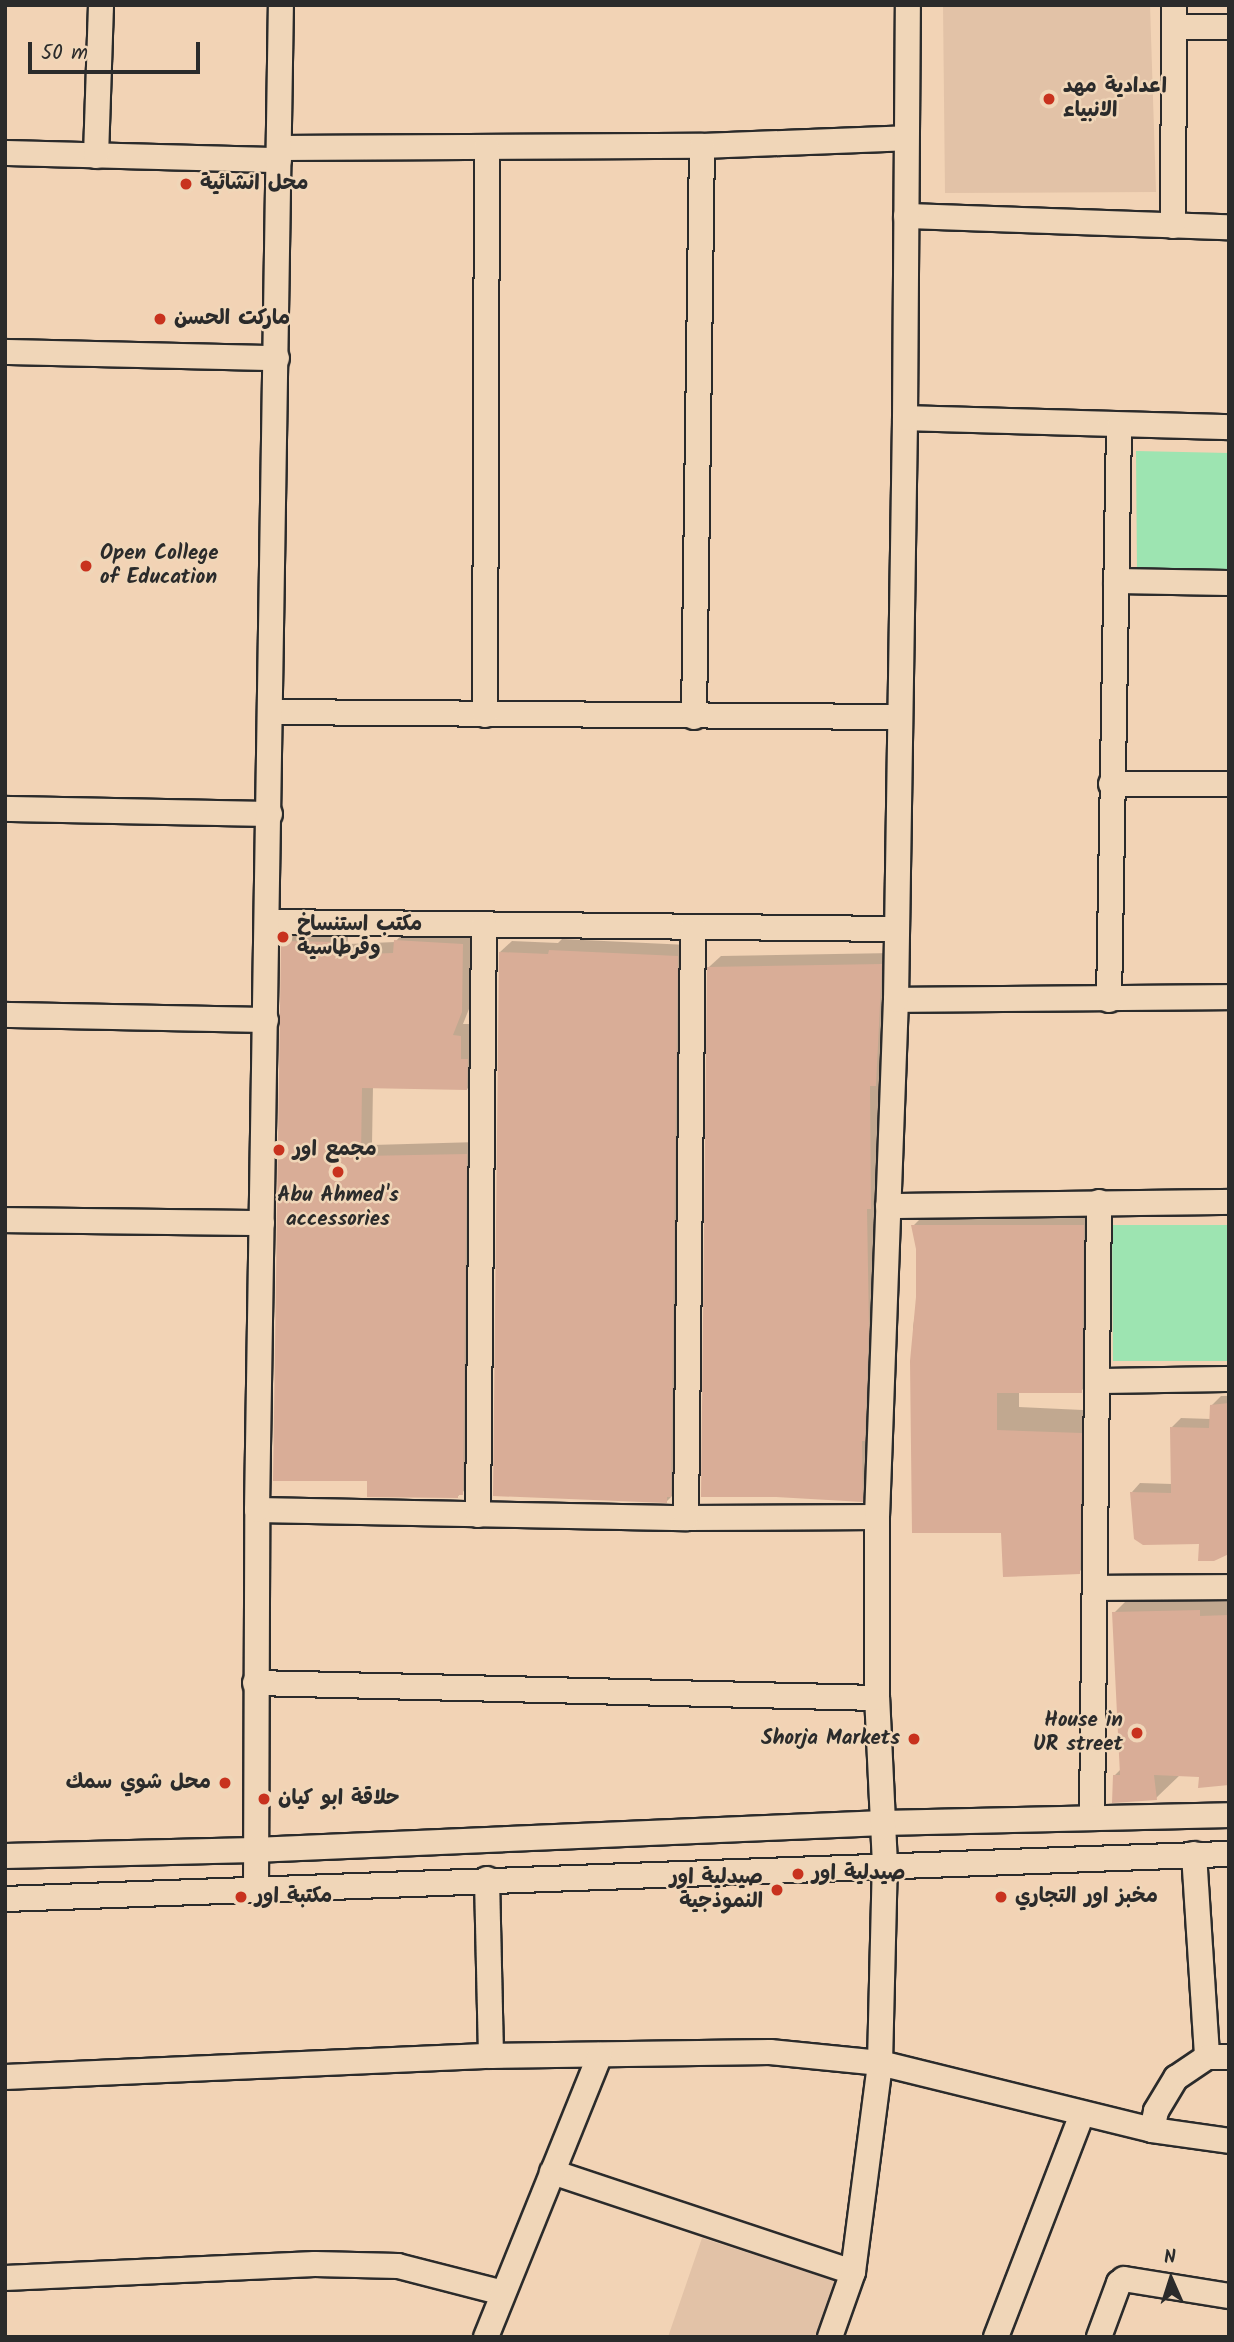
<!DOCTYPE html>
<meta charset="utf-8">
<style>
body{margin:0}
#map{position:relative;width:1234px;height:2342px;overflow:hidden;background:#f2d3b5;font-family:Kalam,"Playpen Sans Arabic",sans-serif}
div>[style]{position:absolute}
.built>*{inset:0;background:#e2c2a7}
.green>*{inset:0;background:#9de4b1}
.shadow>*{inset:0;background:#0003}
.building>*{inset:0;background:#d9ad97}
.roads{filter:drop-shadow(2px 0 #2b2b2b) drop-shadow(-2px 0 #2b2b2b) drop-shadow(0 2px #2b2b2b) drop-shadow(0 -2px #2b2b2b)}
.minor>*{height:24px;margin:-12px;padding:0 12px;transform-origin:12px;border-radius:12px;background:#f0d6b8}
.dots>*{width:19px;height:19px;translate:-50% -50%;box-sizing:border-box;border:4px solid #f0d6b8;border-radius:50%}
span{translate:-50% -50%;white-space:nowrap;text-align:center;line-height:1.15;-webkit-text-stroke:5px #f0d6b8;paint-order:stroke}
.poi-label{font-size:21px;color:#2b2b2b;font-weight:700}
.left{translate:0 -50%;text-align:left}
.right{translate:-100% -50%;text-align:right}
.frame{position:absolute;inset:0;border:7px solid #2b2b2b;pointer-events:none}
.north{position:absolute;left:1136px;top:2244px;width:70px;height:70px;-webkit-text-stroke:5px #f0d6b8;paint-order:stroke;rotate:357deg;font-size:19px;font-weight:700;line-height:28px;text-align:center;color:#2b2b2b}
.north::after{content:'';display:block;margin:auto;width:24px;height:32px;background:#2b2b2b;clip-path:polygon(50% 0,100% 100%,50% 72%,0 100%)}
.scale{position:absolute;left:28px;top:42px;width:172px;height:32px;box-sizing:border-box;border:4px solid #2b2b2b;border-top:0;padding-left:9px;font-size:21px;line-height:24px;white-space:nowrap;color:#2b2b2b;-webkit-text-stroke:5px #f0d6b8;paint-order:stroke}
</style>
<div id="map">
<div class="built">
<i style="clip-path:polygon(943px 5px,1150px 5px,1156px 192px,945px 193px)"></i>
<i style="clip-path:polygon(702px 2238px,835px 2281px,817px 2337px,668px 2337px)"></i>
</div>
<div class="green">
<i style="clip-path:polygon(1136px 451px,1229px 453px,1229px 572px,1137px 570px)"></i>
<i style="clip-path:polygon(1112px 1225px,1229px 1225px,1229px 1361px,1113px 1361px)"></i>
</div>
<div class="shadow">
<i style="clip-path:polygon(295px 929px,348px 931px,348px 944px,395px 942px,407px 929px,474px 933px,473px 999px,463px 1024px,472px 1024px,479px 1077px,467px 1089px,373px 1087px,372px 1145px,478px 1142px,474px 1482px,457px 1497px,369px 1479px,283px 941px)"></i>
<i style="clip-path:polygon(562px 939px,688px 945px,678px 1490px,667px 1501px,500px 952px,512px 941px,558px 943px)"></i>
<i style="clip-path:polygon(893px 953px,874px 1489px,862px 1500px,709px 967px,721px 956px)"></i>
<i style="clip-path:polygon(936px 1203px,1106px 1203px,1104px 1369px,1081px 1391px,1019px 1392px,1019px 1407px,1104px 1411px,1102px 1549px,1079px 1572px,1003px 1531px,914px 1531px,913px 1327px,918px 1297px,918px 1249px,913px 1226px)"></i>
<i style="clip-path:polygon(1221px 1396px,1229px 1396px,1229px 1552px,1201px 1542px,1132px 1492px,1140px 1483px,1172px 1484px,1172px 1427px,1181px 1418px,1211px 1419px,1212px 1405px)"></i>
<i style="clip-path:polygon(1137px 1590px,1229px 1594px,1229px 1785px,1201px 1776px,1180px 1775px,1156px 1798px,1115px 1775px,1121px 1769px,1114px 1613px)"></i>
</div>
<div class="building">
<i style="clip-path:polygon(394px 940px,463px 944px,462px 1012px,453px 1035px,461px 1036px,461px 1059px,468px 1059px,467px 1090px,362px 1088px,361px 1156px,467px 1154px,463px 1495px,458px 1495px,458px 1498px,367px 1497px,367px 1481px,273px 1481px,281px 941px,337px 942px,337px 955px,393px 953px)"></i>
<i style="clip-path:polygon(549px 950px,678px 956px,671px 1497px,667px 1497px,667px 1503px,493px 1496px,499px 952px,548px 954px)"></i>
<i style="clip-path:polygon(882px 964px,876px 1086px,870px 1086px,871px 1209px,867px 1209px,869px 1327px,865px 1441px,862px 1441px,863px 1502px,776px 1497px,701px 1497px,707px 967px)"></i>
<i style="clip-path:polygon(911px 1225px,1084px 1225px,1082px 1393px,997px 1393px,997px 1430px,1082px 1433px,1080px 1574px,1003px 1577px,1001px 1533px,912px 1533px,910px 1361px,916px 1297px,916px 1249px)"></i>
<i style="clip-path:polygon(1229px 1403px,1229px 1554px,1214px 1561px,1198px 1561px,1199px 1544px,1143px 1545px,1134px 1539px,1130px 1492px,1171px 1493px,1170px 1427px,1209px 1428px,1210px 1405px)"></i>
<i style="clip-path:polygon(1200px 1610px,1200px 1616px,1229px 1615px,1229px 1785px,1198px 1788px,1199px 1777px,1154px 1775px,1157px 1800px,1112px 1803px,1113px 1775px,1120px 1775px,1112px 1612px)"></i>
</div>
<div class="roads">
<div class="minor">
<i style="left:1174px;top:27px;width:55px"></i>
<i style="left:279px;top:148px;width:423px;rotate:-0.3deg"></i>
<i style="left:702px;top:146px;width:204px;rotate:-2.2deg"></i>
<i style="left:5px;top:153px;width:274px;rotate:1.5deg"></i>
<i style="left:96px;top:156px;width:151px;rotate:-88.1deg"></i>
<i style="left:906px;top:216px;width:323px;rotate:2deg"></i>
<i style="left:1173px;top:226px;width:221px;rotate:-89.7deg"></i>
<i style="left:5px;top:352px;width:272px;rotate:1.3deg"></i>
<i style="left:905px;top:418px;width:324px;rotate:1.6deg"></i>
<i style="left:1116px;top:581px;width:113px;rotate:1deg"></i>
<i style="left:271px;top:712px;width:628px;rotate:0.46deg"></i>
<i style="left:485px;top:715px;width:568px;rotate:-89.8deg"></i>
<i style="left:694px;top:717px;width:571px;rotate:-89.2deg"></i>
<i style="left:1111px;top:784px;width:118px"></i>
<i style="left:5px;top:809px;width:265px;rotate:1.1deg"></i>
<i style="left:268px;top:922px;width:627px;rotate:0.64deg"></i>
<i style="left:896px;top:1000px;width:333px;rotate:-0.5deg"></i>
<i style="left:1109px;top:1000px;width:574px;rotate:-89deg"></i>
<i style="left:5px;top:1015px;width:261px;rotate:1.1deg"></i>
<i style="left:888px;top:1206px;width:341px;rotate:-0.7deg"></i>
<i style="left:5px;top:1220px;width:257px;rotate:0.7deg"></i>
<i style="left:1099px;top:1381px;width:130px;rotate:-0.9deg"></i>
<i style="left:257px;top:1510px;width:429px;rotate:1.1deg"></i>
<i style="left:686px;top:1518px;width:191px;rotate:-0.3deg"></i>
<i style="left:478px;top:1515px;width:591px;rotate:-89.42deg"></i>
<i style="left:686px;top:1518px;width:591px;rotate:-89.32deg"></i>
<i style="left:1096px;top:1588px;width:133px;rotate:-0.4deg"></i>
<i style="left:255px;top:1683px;width:622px;rotate:1.38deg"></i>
<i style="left:1092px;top:1816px;width:614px;rotate:-89.35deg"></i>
<i style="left:1194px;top:1854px;width:203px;rotate:86.3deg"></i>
<i style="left:5px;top:1856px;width:249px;rotate:-1.4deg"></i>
<i style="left:254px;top:1850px;width:630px;rotate:-2.46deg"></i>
<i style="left:883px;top:1823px;width:346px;rotate:-1.3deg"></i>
<i style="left:487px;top:1879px;width:177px;rotate:88.7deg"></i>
<i style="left:256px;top:1889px;width:379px;rotate:-89.8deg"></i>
<i style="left:257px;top:1510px;width:1505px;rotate:-89.09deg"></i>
<i style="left:5px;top:1899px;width:1225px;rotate:-2.11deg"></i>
<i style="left:5px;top:2077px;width:486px;rotate:-2.5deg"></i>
<i style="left:491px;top:2056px;width:279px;rotate:-0.8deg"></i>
<i style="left:770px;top:2052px;width:111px;rotate:5.7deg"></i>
<i style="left:880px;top:2063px;width:280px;rotate:13.8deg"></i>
<i style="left:1152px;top:2130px;width:78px;rotate:8.1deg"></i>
<i style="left:1152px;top:2130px;width:19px;rotate:-78deg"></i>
<i style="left:1156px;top:2111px;width:39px;rotate:-59deg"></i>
<i style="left:1176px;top:2078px;width:37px;rotate:-34deg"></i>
<i style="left:1207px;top:2057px;width:22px"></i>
<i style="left:552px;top:2172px;width:317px;rotate:18.4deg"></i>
<i style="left:5px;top:2278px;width:310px;rotate:-2.6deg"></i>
<i style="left:315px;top:2264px;width:83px;rotate:1.4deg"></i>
<i style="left:398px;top:2266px;width:108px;rotate:14.4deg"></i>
<i style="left:486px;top:2337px;width:304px;rotate:-68deg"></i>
<i style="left:830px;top:2337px;width:69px;rotate:-70.5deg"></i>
<i style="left:853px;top:2272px;width:211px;rotate:-82.6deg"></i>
<i style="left:880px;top:2063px;width:198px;rotate:-88.6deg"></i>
<i style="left:885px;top:1865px;width:167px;rotate:-92.7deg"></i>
<i style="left:877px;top:1698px;width:181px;rotate:-90deg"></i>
<i style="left:877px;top:1517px;width:517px;rotate:-87.9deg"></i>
<i style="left:896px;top:1000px;width:582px;rotate:-89.11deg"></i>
<i style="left:905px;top:418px;width:413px;rotate:-89.6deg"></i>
<i style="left:996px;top:2337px;width:239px;rotate:-68.9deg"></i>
<i style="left:1099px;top:2337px;width:58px;rotate:-69.7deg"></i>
<i style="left:1119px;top:2283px;width:6px;rotate:-39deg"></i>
<i style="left:1124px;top:2279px;width:106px;rotate:9.2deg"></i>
</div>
</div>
<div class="dots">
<i style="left:1049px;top:99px;background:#c8321e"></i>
<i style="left:186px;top:184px;background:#c8321e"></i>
<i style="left:160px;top:319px;background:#c8321e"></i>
<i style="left:86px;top:566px;background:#c8321e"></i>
<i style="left:283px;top:937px;background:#c8321e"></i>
<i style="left:279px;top:1150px;background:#c8321e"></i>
<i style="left:338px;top:1172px;background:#c8321e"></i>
<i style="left:1137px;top:1733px;background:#c8321e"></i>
<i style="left:914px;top:1739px;background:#c8321e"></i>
<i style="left:225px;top:1783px;background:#c8321e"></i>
<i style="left:264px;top:1799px;background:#c8321e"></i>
<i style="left:798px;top:1874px;background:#c8321e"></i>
<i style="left:777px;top:1890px;background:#c8321e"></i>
<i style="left:241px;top:1897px;background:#c8321e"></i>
<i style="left:1001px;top:1897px;background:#c8321e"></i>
</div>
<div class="poi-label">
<span class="left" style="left:1063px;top:99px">اعدادية مهد<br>الانبياء</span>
<span class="left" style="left:200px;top:184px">محل انشائية</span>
<span class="left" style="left:174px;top:319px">ماركت الحسن</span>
<span class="left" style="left:100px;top:566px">Open College<br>of Education</span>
<span class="left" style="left:297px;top:937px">مكتب استنساخ<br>وقرطاسية</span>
<span class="left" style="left:293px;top:1150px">مجمع اور</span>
<span style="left:338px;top:1208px">Abu Ahmed's<br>accessories</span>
<span class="right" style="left:1123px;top:1733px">House in<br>UR street</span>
<span class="right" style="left:900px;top:1739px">Shorja Markets</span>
<span class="right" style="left:211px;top:1783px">محل شوي سمك</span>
<span class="left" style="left:278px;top:1799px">حلاقة ابو كيان</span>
<span class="left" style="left:812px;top:1874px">صيدلية اور</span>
<span class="right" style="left:763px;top:1890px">صيدلية اور<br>النموذجية</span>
<span class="left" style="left:255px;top:1897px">مكتبة اور</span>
<span class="left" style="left:1015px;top:1897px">مخبز اور التجاري</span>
</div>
<div class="frame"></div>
<div class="north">N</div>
<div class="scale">50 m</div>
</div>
